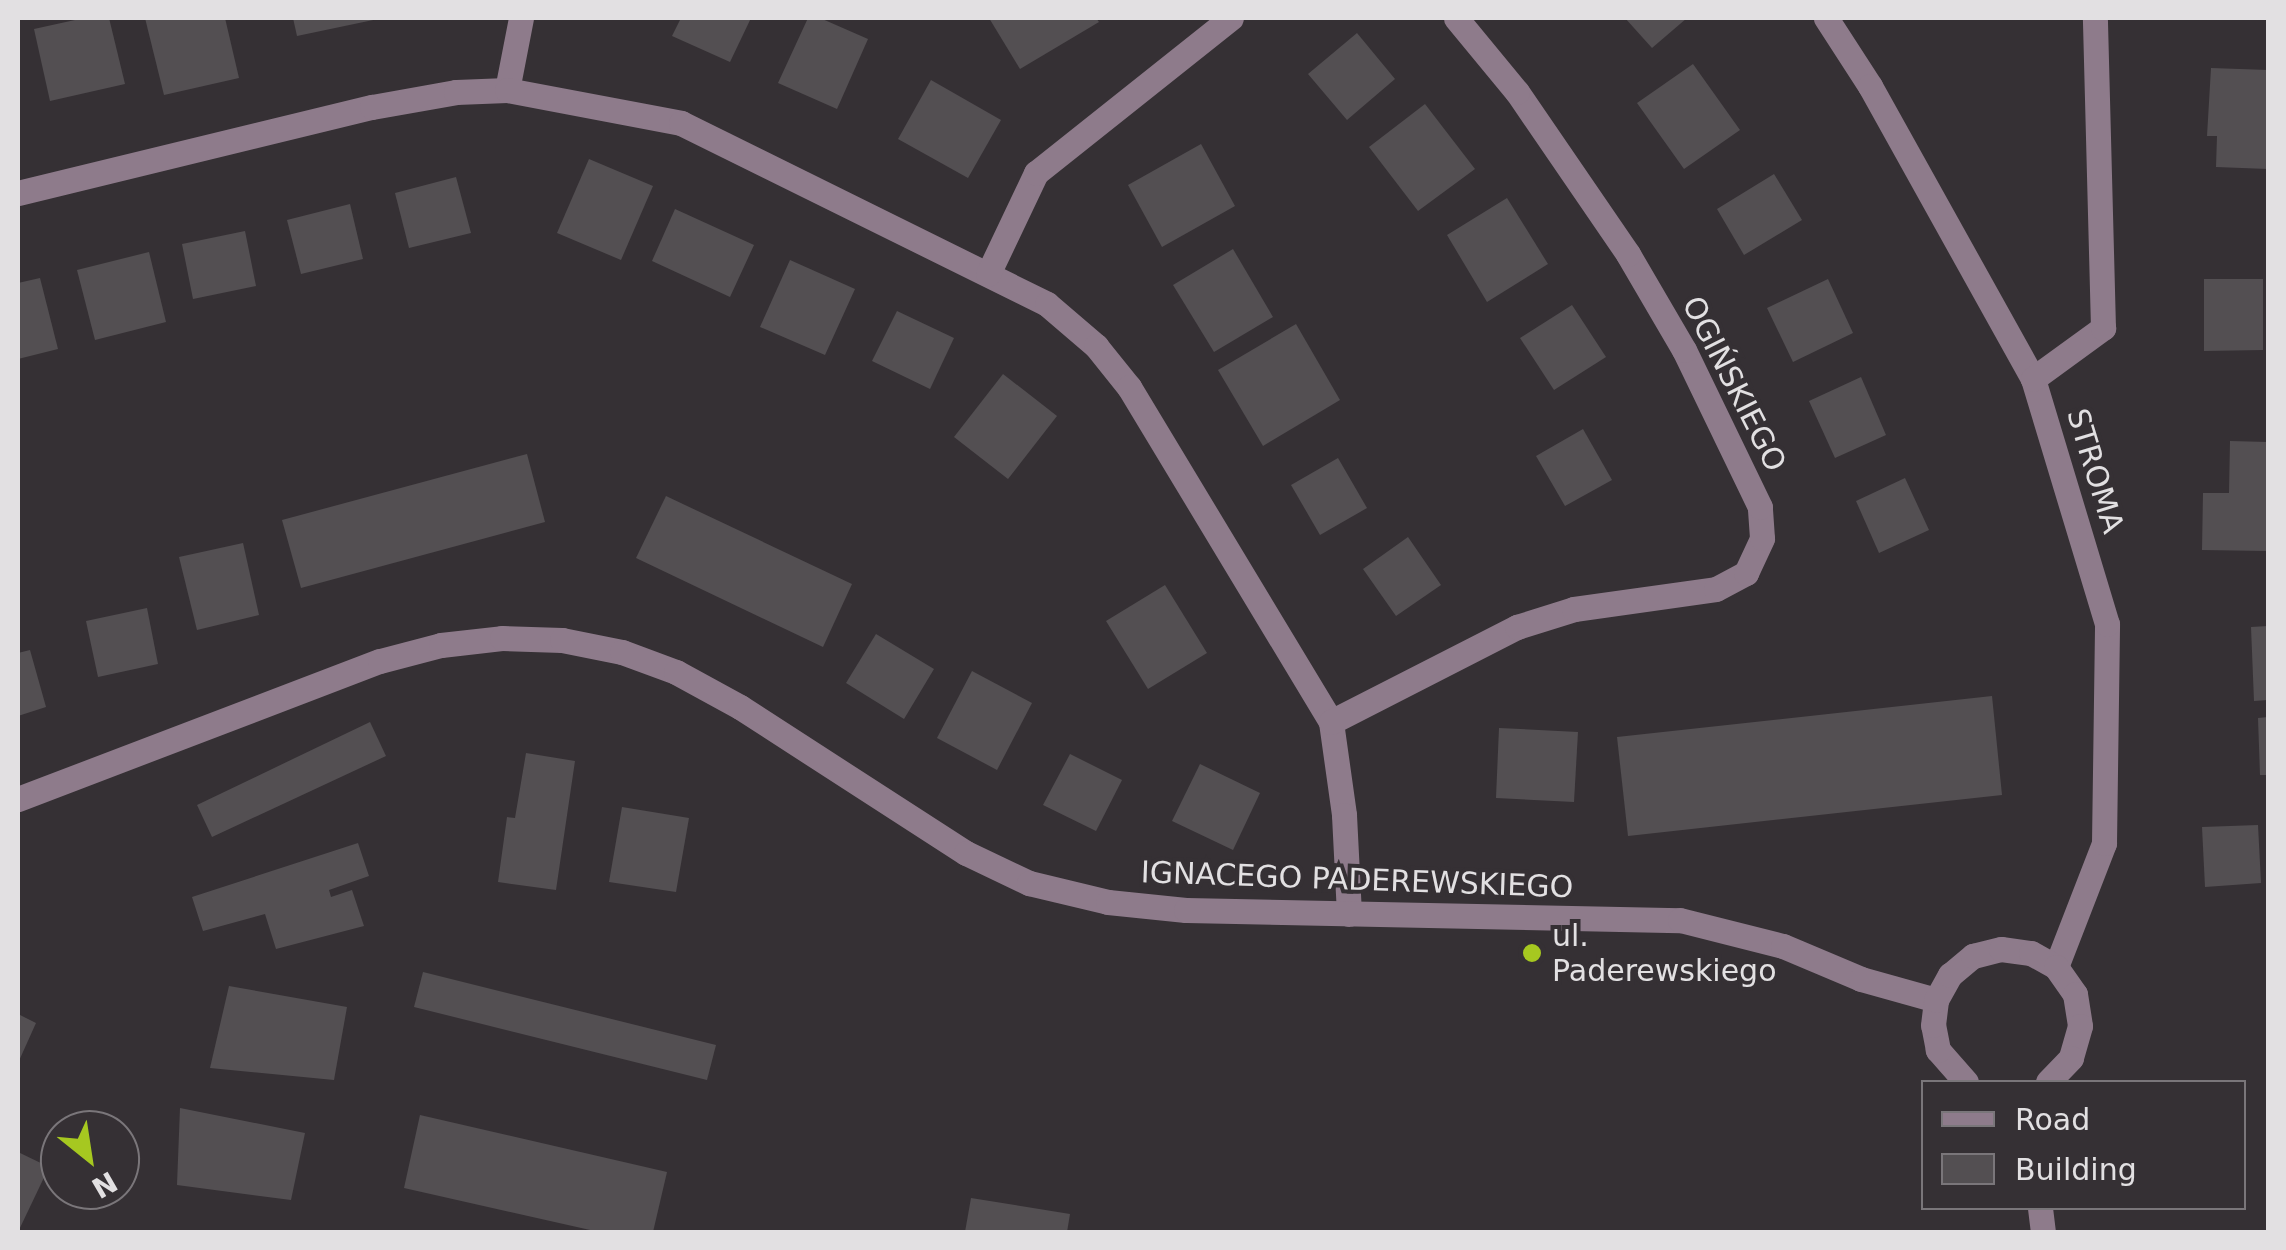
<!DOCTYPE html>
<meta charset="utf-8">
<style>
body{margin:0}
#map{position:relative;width:2286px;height:1250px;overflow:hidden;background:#353034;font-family:"DejaVu Sans",sans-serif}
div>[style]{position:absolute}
.building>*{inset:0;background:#534f52}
.minor>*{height:25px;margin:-12.5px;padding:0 12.5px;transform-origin:12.5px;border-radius:12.5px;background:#8e7b8b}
.dots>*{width:28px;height:28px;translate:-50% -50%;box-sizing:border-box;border:5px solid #353034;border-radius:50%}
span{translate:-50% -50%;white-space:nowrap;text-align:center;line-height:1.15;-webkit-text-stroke:8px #353034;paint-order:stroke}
.street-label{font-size:30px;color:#e2e0e2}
.poi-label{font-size:30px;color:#e2e0e2}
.left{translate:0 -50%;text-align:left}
.frame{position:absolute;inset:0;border:20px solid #e2e0e2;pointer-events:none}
.legend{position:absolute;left:1921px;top:1080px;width:325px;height:130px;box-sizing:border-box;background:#353034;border:2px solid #7a767a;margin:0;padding:12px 18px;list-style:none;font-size:30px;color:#e2e0e2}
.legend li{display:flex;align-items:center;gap:20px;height:50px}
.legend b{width:50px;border:2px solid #7a767a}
.north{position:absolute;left:40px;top:1110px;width:100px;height:100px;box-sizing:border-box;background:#353034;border:2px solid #7a767a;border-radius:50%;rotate:150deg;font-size:28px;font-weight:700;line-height:40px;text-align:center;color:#e2e0e2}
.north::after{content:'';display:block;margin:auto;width:35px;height:45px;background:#a6c820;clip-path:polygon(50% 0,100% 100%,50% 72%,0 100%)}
</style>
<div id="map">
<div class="building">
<i style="clip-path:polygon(84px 18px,109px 18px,125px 84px,50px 101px,34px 29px)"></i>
<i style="clip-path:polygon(145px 18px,225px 18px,239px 78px,164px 95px)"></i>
<i style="clip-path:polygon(293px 18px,378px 18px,378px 19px,297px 36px)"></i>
<i style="clip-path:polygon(681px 18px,751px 18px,730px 62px,672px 36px)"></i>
<i style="clip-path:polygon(808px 18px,820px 18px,868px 39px,837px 109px,778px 83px)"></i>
<i style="clip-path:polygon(989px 18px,1096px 18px,1099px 22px,1020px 69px)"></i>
<i style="clip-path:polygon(1625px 18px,1687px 18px,1652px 48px)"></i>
<i style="clip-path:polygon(1357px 33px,1395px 79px,1347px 120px,1308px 74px)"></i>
<i style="clip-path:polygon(1693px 64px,1740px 130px,1684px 169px,1637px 103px)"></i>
<i style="clip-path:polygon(2211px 68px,2268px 70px,2268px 169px,2216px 167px,2217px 136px,2207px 136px)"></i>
<i style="clip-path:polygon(931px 80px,1001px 120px,968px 178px,898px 139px)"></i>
<i style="clip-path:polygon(1425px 104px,1475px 169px,1418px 211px,1369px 147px)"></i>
<i style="clip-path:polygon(1201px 144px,1235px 206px,1162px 247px,1128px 185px)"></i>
<i style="clip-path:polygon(589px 159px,653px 186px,621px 260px,557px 233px)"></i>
<i style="clip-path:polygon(1774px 174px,1802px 220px,1744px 255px,1717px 209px)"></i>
<i style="clip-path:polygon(456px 177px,471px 233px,409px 248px,395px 193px)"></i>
<i style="clip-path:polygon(1507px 198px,1548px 264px,1487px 302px,1447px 235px)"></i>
<i style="clip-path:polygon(350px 204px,363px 259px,301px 274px,287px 220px)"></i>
<i style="clip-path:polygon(675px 209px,754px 245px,730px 297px,652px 261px)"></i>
<i style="clip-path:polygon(245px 231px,256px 286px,193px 299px,182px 244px)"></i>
<i style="clip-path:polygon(1233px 249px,1273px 317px,1214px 352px,1173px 285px)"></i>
<i style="clip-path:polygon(149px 252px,166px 322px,95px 340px,77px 270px)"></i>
<i style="clip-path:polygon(790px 260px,855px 289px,825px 355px,760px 327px)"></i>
<i style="clip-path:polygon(40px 278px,58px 349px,18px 359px,18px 283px)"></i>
<i style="clip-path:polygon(1828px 279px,1853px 333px,1793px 362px,1767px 308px)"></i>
<i style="clip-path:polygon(2204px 279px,2263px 279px,2263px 350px,2204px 351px)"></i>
<i style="clip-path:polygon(1572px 305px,1606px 357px,1554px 390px,1520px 338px)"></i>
<i style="clip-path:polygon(897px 311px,954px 338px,930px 389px,872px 361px)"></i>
<i style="clip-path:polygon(1296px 324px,1340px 400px,1263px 446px,1218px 370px)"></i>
<i style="clip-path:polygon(1003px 374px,1057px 416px,1008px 479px,954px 437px)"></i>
<i style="clip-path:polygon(1861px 377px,1886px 435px,1835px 458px,1809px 401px)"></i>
<i style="clip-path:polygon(1583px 429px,1612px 480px,1565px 506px,1536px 456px)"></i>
<i style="clip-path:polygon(2230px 441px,2268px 442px,2268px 551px,2202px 550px,2203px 493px,2229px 493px)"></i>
<i style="clip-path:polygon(527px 454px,545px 522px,301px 588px,282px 520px)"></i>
<i style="clip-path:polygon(1338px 458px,1367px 508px,1320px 535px,1291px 485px)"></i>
<i style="clip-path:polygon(1905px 478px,1929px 530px,1879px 553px,1856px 501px)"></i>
<i style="clip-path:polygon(666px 496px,852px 584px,823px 647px,636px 558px)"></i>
<i style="clip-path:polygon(1408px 537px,1441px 585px,1396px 616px,1363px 569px)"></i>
<i style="clip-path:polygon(243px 543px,259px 615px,197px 630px,179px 557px)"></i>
<i style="clip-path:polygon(1165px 585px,1207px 653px,1148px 689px,1106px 621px)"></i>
<i style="clip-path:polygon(147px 608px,158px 664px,98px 677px,86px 621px)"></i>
<i style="clip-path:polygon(2268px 626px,2268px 700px,2254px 701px,2251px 627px)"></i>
<i style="clip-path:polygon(876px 634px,934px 669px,904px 719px,846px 683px)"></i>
<i style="clip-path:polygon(30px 650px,46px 707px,18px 716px,18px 653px)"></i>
<i style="clip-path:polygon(972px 671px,1032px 703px,997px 770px,937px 738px)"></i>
<i style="clip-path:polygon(1992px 696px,2002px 795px,1628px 836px,1617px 737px)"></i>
<i style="clip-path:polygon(2268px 717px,2268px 775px,2260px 775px,2258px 718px)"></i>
<i style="clip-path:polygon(370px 722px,386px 756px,212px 837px,197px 805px)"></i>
<i style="clip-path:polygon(1499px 728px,1578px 732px,1574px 802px,1496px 798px)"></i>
<i style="clip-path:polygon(526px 753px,575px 761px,556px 890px,498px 882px,507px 817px,515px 818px)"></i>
<i style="clip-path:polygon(1070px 754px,1122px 780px,1096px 831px,1043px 805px)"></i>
<i style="clip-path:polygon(1200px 764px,1260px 793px,1233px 850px,1172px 821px)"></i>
<i style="clip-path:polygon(622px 807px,689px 818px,676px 892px,609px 882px)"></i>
<i style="clip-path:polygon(2258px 825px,2261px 883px,2205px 887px,2202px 827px)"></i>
<i style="clip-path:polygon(358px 843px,369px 876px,329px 890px,331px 897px,352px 890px,364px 926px,276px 949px,265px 914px,203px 931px,192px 897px)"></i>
<i style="clip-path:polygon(423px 972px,716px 1045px,707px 1080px,414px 1007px)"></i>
<i style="clip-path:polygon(229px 986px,347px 1007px,334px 1080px,210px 1068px)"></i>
<i style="clip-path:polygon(18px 1014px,36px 1023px,18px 1063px)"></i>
<i style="clip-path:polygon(180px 1108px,305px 1133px,291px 1200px,177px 1185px)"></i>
<i style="clip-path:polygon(420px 1115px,667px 1172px,653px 1232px,599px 1232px,404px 1188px)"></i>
<i style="clip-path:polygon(18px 1152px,49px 1167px,18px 1232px)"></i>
<i style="clip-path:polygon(971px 1198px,1070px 1214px,1067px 1232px,965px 1232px)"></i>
</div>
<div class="minor">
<i style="left:1826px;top:18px;width:81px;rotate:57.1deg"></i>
<i style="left:1870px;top:86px;width:335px;rotate:60.9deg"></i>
<i style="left:507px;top:90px;width:73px;rotate:-79deg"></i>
<i style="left:18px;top:193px;width:364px;rotate:-13.7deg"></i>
<i style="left:372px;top:107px;width:85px;rotate:-10.1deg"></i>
<i style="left:456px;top:92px;width:51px;rotate:-2.2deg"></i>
<i style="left:507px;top:90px;width:177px;rotate:10.7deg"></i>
<i style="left:681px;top:123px;width:408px;rotate:26.3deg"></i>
<i style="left:1047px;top:304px;width:65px;rotate:40.6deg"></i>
<i style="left:1096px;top:346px;width:53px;rotate:51.2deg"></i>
<i style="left:1129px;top:387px;width:391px;rotate:58.9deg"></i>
<i style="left:1331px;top:722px;width:94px;rotate:82deg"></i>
<i style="left:1344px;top:815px;width:99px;rotate:87.1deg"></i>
<i style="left:988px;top:274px;width:112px;rotate:-64.6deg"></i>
<i style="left:1036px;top:173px;width:249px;rotate:-38.5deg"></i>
<i style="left:1331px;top:722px;width:209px;rotate:-27.1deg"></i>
<i style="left:1517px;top:627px;width:60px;rotate:-17.5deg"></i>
<i style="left:1574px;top:609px;width:143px;rotate:-8deg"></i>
<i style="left:1716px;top:589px;width:34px;rotate:-28deg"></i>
<i style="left:1746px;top:573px;width:38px;rotate:-65deg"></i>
<i style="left:1762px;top:538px;width:31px;rotate:-94deg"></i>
<i style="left:1760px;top:507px;width:174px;rotate:-115.8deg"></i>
<i style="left:1684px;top:350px;width:111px;rotate:-120.3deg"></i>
<i style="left:1628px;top:254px;width:196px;rotate:-124.4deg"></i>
<i style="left:1517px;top:92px;width:96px;rotate:-129.5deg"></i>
<i style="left:18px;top:799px;width:387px;rotate:-20.9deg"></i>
<i style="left:380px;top:661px;width:63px;rotate:-14.7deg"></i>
<i style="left:441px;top:645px;width:61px;rotate:-6.5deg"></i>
<i style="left:502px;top:638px;width:60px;rotate:1.9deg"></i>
<i style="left:562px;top:640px;width:61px;rotate:11.3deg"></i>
<i style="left:622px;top:652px;width:58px;rotate:20.3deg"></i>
<i style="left:676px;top:672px;width:73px;rotate:28.7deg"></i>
<i style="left:740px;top:707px;width:269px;rotate:32.9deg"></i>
<i style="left:966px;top:853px;width:70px;rotate:25.5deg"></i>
<i style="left:1029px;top:883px;width:81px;rotate:13.5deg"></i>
<i style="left:1108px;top:902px;width:78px;rotate:5.9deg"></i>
<i style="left:1186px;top:910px;width:494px;rotate:1.2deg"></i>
<i style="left:1680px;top:920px;width:106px;rotate:14.2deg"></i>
<i style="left:1783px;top:946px;width:85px;rotate:22.9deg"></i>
<i style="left:1861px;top:979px;width:78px;rotate:15.6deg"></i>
<i style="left:2056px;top:967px;width:133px;rotate:-68.8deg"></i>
<i style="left:2104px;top:843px;width:219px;rotate:-89.2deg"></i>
<i style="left:2107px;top:624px;width:256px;rotate:-106.8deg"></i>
<i style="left:2033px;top:379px;width:87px;rotate:-36.1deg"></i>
<i style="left:2103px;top:328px;width:310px;rotate:-91.5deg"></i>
<i style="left:1966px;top:1082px;width:43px;rotate:-131.2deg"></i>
<i style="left:1938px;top:1050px;width:25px;rotate:-101deg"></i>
<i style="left:1933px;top:1025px;width:25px;rotate:-83deg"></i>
<i style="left:1936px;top:1000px;width:29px;rotate:-61deg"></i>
<i style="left:1950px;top:975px;width:30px;rotate:-40deg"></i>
<i style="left:1973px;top:956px;width:29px;rotate:-14deg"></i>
<i style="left:2001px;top:949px;width:30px;rotate:8deg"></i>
<i style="left:2031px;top:953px;width:29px;rotate:29deg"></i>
<i style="left:2056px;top:967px;width:33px;rotate:55deg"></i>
<i style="left:2075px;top:994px;width:32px;rotate:81deg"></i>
<i style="left:2080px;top:1026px;width:33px;rotate:106deg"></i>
<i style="left:2071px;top:1058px;width:33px;rotate:134deg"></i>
<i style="left:2040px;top:1208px;width:24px;rotate:83deg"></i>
</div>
<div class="dots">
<i style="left:1532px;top:953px;background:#a6c820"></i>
</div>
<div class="street-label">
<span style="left:1734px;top:384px;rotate:63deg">OGIŃSKIEGO</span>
<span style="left:2095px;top:471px;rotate:73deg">STROMA</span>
<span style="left:1357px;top:880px;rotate:2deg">IGNACEGO PADEREWSKIEGO</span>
</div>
<div class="poi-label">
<span class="left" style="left:1552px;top:953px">ul.<br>Paderewskiego</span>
</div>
<div class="frame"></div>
<ul class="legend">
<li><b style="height:12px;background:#8e7b8b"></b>Road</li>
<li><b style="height:28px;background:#534f52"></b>Building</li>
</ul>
<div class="north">N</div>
</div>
